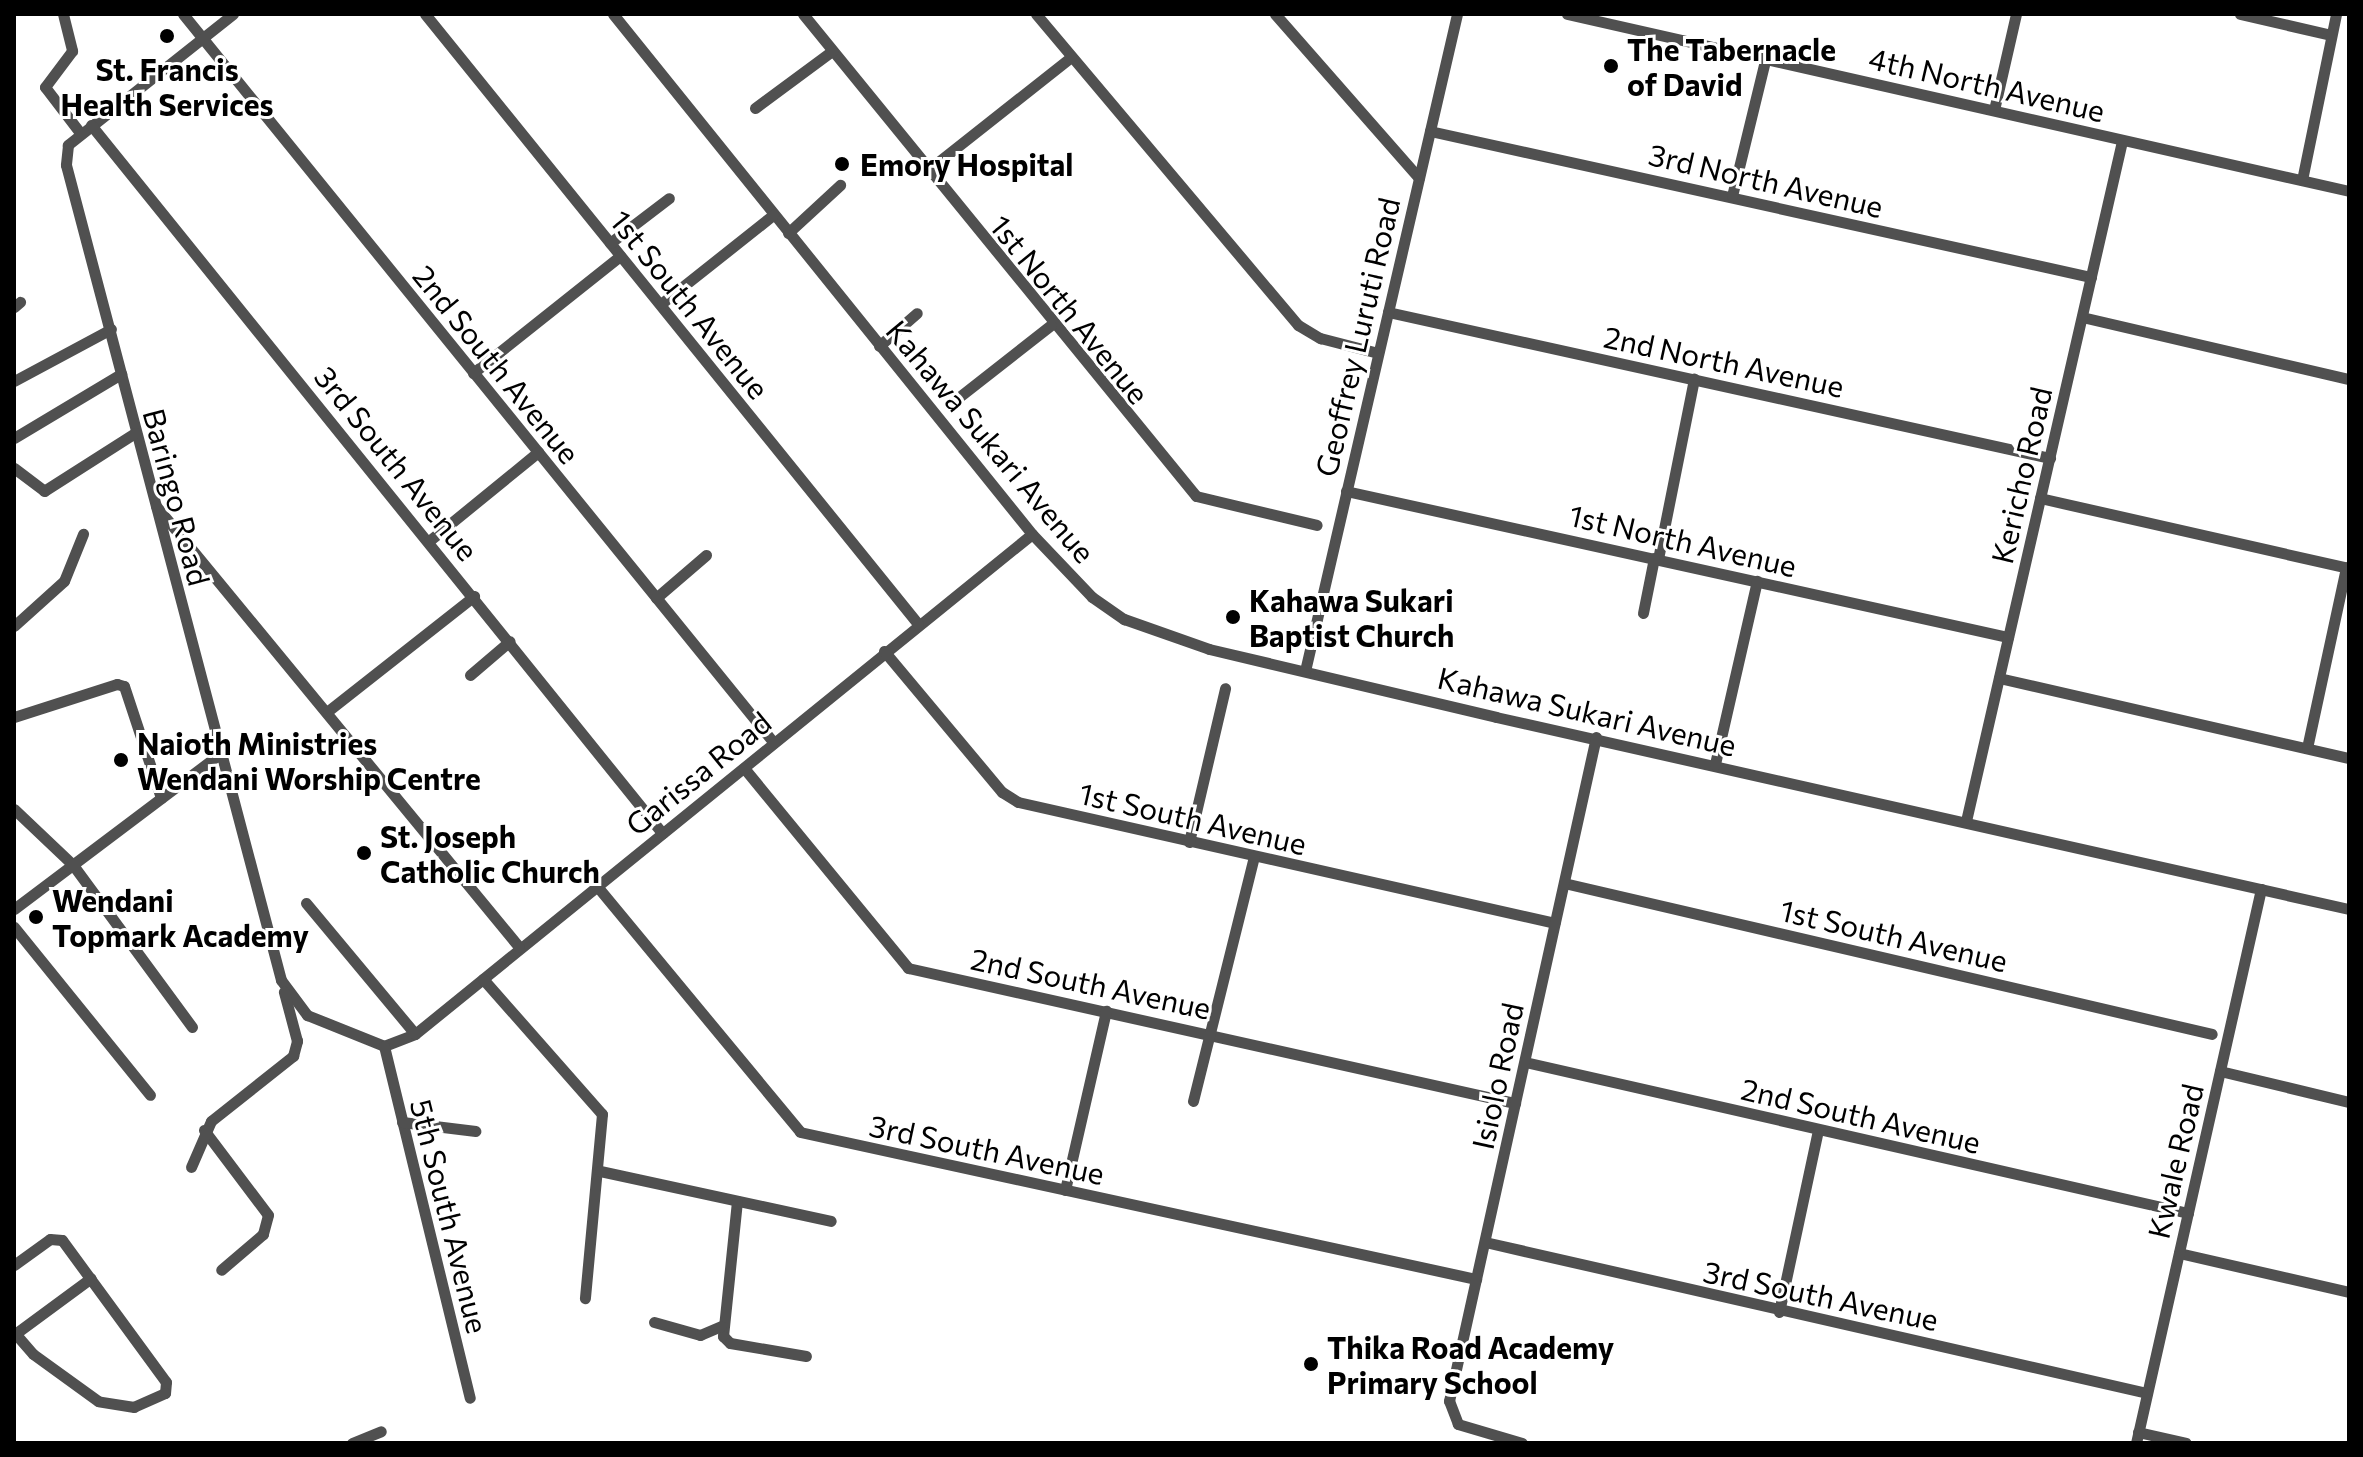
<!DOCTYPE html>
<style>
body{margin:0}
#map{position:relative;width:2363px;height:1457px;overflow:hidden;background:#fff;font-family:Commissioner,sans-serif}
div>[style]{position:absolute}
.minor>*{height:11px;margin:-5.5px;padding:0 5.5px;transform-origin:5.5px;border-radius:5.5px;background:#505050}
.dots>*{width:22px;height:22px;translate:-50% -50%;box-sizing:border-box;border:4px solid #fff;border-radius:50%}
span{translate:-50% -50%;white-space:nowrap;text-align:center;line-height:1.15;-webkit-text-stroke:6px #fff;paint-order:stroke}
.poi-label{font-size:30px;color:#000;font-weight:700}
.left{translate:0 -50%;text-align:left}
.street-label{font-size:30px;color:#000}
.frame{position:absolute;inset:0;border:16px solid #000;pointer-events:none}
</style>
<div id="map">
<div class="minor">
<i style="left:63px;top:14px;width:38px;rotate:76deg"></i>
<i style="left:72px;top:51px;width:45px;rotate:126.9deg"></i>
<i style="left:45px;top:87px;width:59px;rotate:52.5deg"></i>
<i style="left:183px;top:14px;width:938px;rotate:50.97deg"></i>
<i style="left:233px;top:14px;width:211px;rotate:141.6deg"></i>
<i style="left:68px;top:145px;width:20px;rotate:96deg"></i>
<i style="left:66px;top:165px;width:843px;rotate:75.22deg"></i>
<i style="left:281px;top:980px;width:44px;rotate:53.4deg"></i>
<i style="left:307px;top:1015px;width:83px;rotate:21.9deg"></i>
<i style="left:384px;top:1046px;width:33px;rotate:-21deg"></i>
<i style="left:415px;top:1034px;width:794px;rotate:-39.02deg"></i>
<i style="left:425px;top:14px;width:784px;rotate:51.05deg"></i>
<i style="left:613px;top:14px;width:668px;rotate:51.14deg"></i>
<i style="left:1032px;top:534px;width:87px;rotate:46.4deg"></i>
<i style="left:1092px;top:597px;width:39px;rotate:35deg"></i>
<i style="left:1124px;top:619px;width:90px;rotate:19.4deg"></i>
<i style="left:1209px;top:649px;width:295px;rotate:13.3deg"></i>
<i style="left:1496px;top:717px;width:874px;rotate:12.69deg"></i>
<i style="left:803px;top:14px;width:622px;rotate:50.81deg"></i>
<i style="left:1196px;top:496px;width:124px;rotate:13.5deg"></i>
<i style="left:1036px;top:14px;width:407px;rotate:49.9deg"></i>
<i style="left:1298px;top:325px;width:26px;rotate:31deg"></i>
<i style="left:1320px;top:338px;width:60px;rotate:14.5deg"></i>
<i style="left:1275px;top:14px;width:218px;rotate:48.7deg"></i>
<i style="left:1567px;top:14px;width:802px;rotate:12.75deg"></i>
<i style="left:2240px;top:14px;width:93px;rotate:13deg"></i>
<i style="left:755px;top:108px;width:96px;rotate:-36.5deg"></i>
<i style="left:1994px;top:110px;width:98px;rotate:-77.1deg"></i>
<i style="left:91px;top:125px;width:910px;rotate:51.11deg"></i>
<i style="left:1430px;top:131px;width:677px;rotate:12.46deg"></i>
<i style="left:928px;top:170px;width:182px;rotate:-38.3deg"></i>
<i style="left:2302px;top:180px;width:169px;rotate:-78.4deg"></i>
<i style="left:1732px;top:196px;width:144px;rotate:-76.3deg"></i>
<i style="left:788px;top:233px;width:71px;rotate:-42.7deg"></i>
<i style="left:610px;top:243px;width:74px;rotate:-37.3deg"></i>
<i style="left:662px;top:303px;width:142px;rotate:-38.4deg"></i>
<i style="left:14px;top:307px;width:8px;rotate:-40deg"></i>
<i style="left:1388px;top:312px;width:678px;rotate:12.44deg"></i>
<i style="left:2082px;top:317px;width:274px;rotate:13.1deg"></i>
<i style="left:879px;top:346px;width:50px;rotate:-41deg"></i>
<i style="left:473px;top:373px;width:188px;rotate:-38.5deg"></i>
<i style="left:14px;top:381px;width:110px;rotate:-28.2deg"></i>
<i style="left:954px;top:401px;width:123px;rotate:-38.1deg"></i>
<i style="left:14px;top:438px;width:125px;rotate:-30.9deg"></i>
<i style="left:14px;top:468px;width:38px;rotate:37deg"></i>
<i style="left:44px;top:491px;width:108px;rotate:-32.5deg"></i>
<i style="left:1346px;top:491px;width:678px;rotate:12.44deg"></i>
<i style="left:2040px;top:498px;width:317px;rotate:12.8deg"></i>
<i style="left:156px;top:506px;width:571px;rotate:50.54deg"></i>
<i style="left:429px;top:541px;width:141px;rotate:-39.2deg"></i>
<i style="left:1658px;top:559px;width:184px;rotate:-78.7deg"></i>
<i style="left:656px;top:598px;width:66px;rotate:-40.7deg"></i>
<i style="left:1643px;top:613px;width:56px;rotate:-78.7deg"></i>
<i style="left:14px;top:626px;width:67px;rotate:-42deg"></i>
<i style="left:64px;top:581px;width:51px;rotate:-68deg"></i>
<i style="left:884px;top:651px;width:184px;rotate:50.1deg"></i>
<i style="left:1002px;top:792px;width:19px;rotate:32deg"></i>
<i style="left:1018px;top:802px;width:550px;rotate:12.7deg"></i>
<i style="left:1305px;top:671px;width:674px;rotate:-76.97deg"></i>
<i style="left:470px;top:675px;width:52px;rotate:-40.4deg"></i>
<i style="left:1999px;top:678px;width:359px;rotate:12.9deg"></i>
<i style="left:328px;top:711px;width:186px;rotate:-38.2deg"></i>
<i style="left:14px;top:717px;width:108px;rotate:-17.8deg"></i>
<i style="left:117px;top:684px;width:7px;rotate:16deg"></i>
<i style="left:124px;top:686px;width:118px;rotate:71.7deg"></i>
<i style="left:2307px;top:748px;width:185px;rotate:-77.8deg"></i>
<i style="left:1715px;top:764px;width:188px;rotate:-77.1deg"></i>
<i style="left:744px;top:768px;width:259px;rotate:50.6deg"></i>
<i style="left:908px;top:968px;width:622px;rotate:12.54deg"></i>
<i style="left:14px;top:809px;width:81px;rotate:43.5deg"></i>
<i style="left:73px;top:865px;width:201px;rotate:53.7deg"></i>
<i style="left:1966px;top:821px;width:698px;rotate:-77.08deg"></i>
<i style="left:1189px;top:842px;width:158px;rotate:-76.8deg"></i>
<i style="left:1564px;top:883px;width:665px;rotate:13.12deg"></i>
<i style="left:596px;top:885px;width:320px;rotate:50.4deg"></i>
<i style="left:800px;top:1132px;width:692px;rotate:12.27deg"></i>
<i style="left:306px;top:903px;width:170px;rotate:50.2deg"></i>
<i style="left:14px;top:909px;width:263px;rotate:-37deg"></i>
<i style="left:14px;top:927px;width:216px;rotate:51deg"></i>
<i style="left:483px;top:979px;width:180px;rotate:48.6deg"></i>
<i style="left:602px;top:1114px;width:185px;rotate:95.3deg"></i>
<i style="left:384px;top:1046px;width:362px;rotate:76.3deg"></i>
<i style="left:1525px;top:1062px;width:680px;rotate:12.83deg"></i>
<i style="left:2220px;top:1071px;width:133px;rotate:13.5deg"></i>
<i style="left:1193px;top:1101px;width:252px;rotate:-76deg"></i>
<i style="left:402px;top:1122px;width:74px;rotate:7deg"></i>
<i style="left:204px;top:1130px;width:106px;rotate:53deg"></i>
<i style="left:268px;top:1215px;width:20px;rotate:105deg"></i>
<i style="left:263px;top:1234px;width:55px;rotate:139.4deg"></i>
<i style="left:191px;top:1167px;width:50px;rotate:-66.5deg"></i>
<i style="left:211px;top:1121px;width:105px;rotate:-38.4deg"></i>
<i style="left:293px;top:1056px;width:16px;rotate:-75deg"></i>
<i style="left:297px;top:1041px;width:51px;rotate:-104.9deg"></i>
<i style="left:600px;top:1171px;width:236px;rotate:12.2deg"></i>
<i style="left:1065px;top:1190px;width:184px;rotate:-77.1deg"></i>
<i style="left:737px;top:1201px;width:136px;rotate:95.9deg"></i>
<i style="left:723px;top:1336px;width:10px;rotate:45deg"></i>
<i style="left:730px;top:1343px;width:77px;rotate:9.7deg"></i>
<i style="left:1485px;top:1242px;width:679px;rotate:12.85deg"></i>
<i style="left:2179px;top:1253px;width:174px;rotate:12.9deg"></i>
<i style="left:14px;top:1265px;width:44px;rotate:-35.8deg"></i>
<i style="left:50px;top:1239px;width:12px;rotate:5deg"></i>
<i style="left:62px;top:1240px;width:176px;rotate:53.8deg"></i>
<i style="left:166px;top:1382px;width:11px;rotate:95deg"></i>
<i style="left:165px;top:1393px;width:34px;rotate:156deg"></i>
<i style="left:134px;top:1407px;width:36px;rotate:-171deg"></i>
<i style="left:98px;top:1401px;width:80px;rotate:-144.1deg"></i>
<i style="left:33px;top:1354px;width:29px;rotate:-131deg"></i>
<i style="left:1779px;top:1312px;width:186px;rotate:-77.9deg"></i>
<i style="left:654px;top:1322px;width:48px;rotate:15.8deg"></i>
<i style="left:700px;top:1335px;width:23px;rotate:-23deg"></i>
<i style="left:15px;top:1334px;width:94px;rotate:-36.4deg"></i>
<i style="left:2138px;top:1432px;width:49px;rotate:12.9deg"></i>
<i style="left:352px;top:1443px;width:31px;rotate:-22deg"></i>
<i style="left:1522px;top:1443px;width:67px;rotate:-163.5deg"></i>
<i style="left:1458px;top:1424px;width:25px;rotate:-111deg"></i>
<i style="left:1449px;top:1401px;width:680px;rotate:-77.52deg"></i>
<i style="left:2136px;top:1443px;width:568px;rotate:-77.29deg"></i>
</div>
<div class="dots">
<i style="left:167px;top:36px;background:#000"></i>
<i style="left:1611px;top:66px;background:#000"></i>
<i style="left:842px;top:164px;background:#000"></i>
<i style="left:1233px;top:617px;background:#000"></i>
<i style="left:121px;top:760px;background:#000"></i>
<i style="left:364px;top:853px;background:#000"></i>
<i style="left:36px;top:917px;background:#000"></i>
<i style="left:1311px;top:1364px;background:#000"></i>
</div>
<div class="poi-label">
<span class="left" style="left:1627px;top:66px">The Tabernacle<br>of David</span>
<span style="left:167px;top:86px">St. Francis<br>Health Services</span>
<span class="left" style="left:860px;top:164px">Emory Hospital</span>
<span class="left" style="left:1249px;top:617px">Kahawa Sukari<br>Baptist Church</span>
<span class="left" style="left:137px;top:760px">Naioth Ministries<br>Wendani Worship Centre</span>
<span class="left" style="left:380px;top:853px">St. Joseph<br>Catholic Church</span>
<span class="left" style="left:52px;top:917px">Wendani<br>Topmark Academy</span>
<span class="left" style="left:1327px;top:1364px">Thika Road Academy<br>Primary School</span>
</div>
<div class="street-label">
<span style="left:1987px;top:84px;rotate:13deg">4th North Avenue</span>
<span style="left:1766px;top:180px;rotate:13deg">3rd North Avenue</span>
<span style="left:690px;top:304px;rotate:51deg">1st South Avenue</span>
<span style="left:1070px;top:309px;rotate:51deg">1st North Avenue</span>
<span style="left:1357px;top:337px;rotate:-77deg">Geoffrey Luruti Road</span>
<span style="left:1724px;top:361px;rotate:12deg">2nd North Avenue</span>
<span style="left:497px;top:364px;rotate:51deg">2nd South Avenue</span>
<span style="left:991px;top:441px;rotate:50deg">Kahawa Sukari Avenue</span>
<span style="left:397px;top:463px;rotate:51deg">3rd South Avenue</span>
<span style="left:2021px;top:475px;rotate:-77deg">Kericho Road</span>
<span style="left:177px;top:497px;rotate:75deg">Baringo Road</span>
<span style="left:1683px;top:540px;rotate:13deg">1st North Avenue</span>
<span style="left:1587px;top:711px;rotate:13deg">Kahawa Sukari Avenue</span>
<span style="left:698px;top:773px;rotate:-39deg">Garissa Road</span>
<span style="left:1193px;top:818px;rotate:13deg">1st South Avenue</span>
<span style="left:1894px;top:935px;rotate:13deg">1st South Avenue</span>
<span style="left:1091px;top:983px;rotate:12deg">2nd South Avenue</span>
<span style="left:1497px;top:1076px;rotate:-78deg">Isiolo Road</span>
<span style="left:1861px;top:1115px;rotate:13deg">2nd South Avenue</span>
<span style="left:987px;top:1149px;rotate:12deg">3rd South Avenue</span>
<span style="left:2175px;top:1161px;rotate:-77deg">Kwale Road</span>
<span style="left:450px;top:1216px;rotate:76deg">5th South Avenue</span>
<span style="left:1821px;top:1295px;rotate:12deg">3rd South Avenue</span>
</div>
<div class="frame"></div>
</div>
